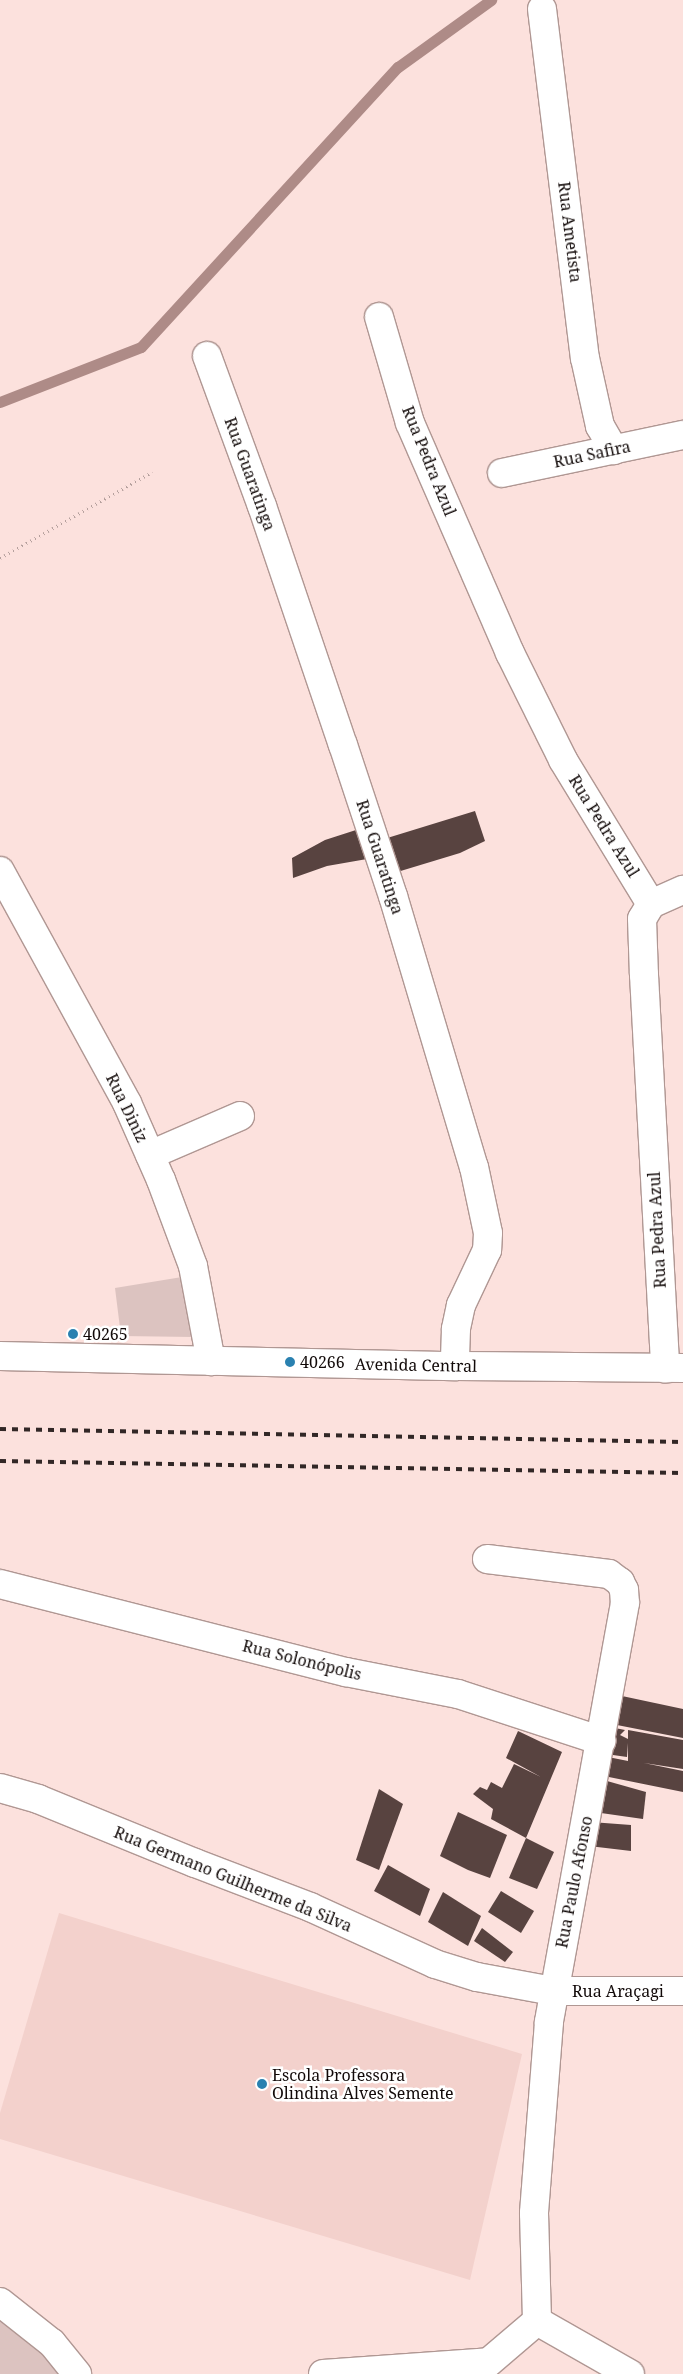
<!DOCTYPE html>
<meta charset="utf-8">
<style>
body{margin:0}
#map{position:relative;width:683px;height:2374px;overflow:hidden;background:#fce1dd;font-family:"Noto Serif",serif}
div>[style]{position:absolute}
.built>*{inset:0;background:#f3d1cc}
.green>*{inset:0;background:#dcc3c0}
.stream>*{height:11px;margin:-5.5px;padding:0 5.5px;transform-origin:5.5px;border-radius:5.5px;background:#ae8b87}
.building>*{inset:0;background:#584340}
.path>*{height:3px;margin-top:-1.5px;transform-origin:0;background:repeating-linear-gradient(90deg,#b5a09d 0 1px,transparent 0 5px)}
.roads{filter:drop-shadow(1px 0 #b09793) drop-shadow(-1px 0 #b09793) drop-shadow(0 1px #b09793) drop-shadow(0 -1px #b09793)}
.street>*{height:28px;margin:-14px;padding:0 14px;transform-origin:14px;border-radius:14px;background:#fff}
.secondary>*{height:28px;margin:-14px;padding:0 14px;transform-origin:14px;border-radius:14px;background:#fff}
.rail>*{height:4px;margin-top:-2px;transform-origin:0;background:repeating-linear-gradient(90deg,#322726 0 6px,transparent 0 12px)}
.dots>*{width:14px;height:14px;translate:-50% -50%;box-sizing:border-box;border:2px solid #fff;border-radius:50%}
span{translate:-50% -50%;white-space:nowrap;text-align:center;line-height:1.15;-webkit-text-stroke:5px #fff;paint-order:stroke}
.street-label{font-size:16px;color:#110908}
.poi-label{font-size:16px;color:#110908}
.left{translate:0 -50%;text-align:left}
</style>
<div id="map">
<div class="built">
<i style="clip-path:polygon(59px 1913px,522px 2054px,470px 2280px,0 2139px,0 2113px)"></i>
</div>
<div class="green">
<i style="clip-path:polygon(182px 1277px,193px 1337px,121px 1336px,115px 1288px)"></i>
<i style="clip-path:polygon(0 2308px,64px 2374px,0 2374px)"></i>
</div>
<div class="stream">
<i style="left:0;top:402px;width:151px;rotate:-21.3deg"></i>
<i style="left:141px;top:347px;width:380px;rotate:-47.5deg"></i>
<i style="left:398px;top:67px;width:115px;rotate:-35.8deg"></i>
</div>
<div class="building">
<i style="clip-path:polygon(475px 811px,485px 841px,460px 853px,394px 873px,384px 839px)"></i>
<i style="clip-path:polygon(356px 830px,363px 841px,367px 859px,327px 866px,293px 878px,292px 858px,325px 840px)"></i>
<i style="clip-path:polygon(622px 1696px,683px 1709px,683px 1738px,617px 1725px)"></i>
<i style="clip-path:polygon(615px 1728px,625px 1730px,620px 1735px,628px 1739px,628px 1730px,683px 1740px,683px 1769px,644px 1763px,683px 1771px,683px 1792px,599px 1775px,603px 1756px,628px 1761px,628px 1743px,627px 1757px,606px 1754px)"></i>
<i style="clip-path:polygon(518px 1731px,562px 1752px,526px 1838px,491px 1819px,493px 1809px,473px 1794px,480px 1787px,487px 1790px,491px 1782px,502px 1788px,514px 1764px,541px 1777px,506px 1758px)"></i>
<i style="clip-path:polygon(607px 1781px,646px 1792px,643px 1819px,601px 1813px)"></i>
<i style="clip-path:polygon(379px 1789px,403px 1804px,379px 1870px,356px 1860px)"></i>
<i style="clip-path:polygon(458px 1812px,507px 1835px,490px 1878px,468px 1870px,440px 1856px)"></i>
<i style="clip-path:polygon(591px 1822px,631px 1825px,631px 1851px,589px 1846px)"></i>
<i style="clip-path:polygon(526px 1838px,554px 1852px,537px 1889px,509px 1878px)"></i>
<i style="clip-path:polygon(388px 1865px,430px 1889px,420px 1916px,374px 1891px)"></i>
<i style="clip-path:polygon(501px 1891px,534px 1911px,521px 1933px,488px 1912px)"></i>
<i style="clip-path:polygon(443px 1892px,481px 1916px,468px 1946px,428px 1922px)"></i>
<i style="clip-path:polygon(482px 1928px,513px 1952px,505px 1962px,474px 1941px)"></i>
</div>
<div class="path">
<i style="left:0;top:558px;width:175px;rotate:-29.5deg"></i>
</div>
<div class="roads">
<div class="street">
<i style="left:542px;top:9px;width:352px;rotate:83deg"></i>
<i style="left:585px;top:358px;width:70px;rotate:77.6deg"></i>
<i style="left:600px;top:426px;width:28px;rotate:60deg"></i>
<i style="left:379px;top:317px;width:110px;rotate:73.7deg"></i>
<i style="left:410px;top:423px;width:251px;rotate:66.5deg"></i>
<i style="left:510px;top:653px;width:119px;rotate:63.6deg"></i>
<i style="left:563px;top:760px;width:169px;rotate:58.6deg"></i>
<i style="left:207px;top:356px;width:160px;rotate:69.9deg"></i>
<i style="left:262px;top:506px;width:252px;rotate:71.3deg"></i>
<i style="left:343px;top:745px;width:159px;rotate:71.7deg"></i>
<i style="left:393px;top:896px;width:283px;rotate:73.4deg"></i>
<i style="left:474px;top:1167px;width:67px;rotate:78deg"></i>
<i style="left:488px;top:1233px;width:17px;rotate:93deg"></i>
<i style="left:487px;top:1250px;width:61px;rotate:115.3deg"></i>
<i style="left:461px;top:1305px;width:25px;rotate:102deg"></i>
<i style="left:456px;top:1329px;width:37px;rotate:92deg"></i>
<i style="left:502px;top:473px;width:185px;rotate:-11.9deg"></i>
<i style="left:0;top:871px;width:264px;rotate:61.3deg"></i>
<i style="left:127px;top:1103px;width:84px;rotate:66.2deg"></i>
<i style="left:161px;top:1180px;width:92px;rotate:69.6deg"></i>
<i style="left:193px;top:1266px;width:97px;rotate:79.3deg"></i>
<i style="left:651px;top:904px;width:17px;rotate:121deg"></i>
<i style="left:642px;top:919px;width:56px;rotate:88deg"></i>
<i style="left:644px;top:975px;width:394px;rotate:86.9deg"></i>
<i style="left:651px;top:904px;width:35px;rotate:-24deg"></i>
<i style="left:150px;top:1155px;width:98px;rotate:-23.4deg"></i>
<i style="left:487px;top:1559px;width:123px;rotate:7deg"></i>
<i style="left:609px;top:1574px;width:14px;rotate:36deg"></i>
<i style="left:620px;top:1582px;width:9px;rotate:63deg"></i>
<i style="left:624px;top:1590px;width:13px;rotate:86deg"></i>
<i style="left:625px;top:1603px;width:426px;rotate:100.3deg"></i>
<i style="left:549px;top:2022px;width:192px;rotate:94.5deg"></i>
<i style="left:534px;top:2213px;width:108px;rotate:88.4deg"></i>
<i style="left:0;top:1584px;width:357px;rotate:14.3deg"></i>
<i style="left:346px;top:1672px;width:114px;rotate:11.1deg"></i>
<i style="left:458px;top:1694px;width:151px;rotate:18.1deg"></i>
<i style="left:0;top:1788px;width:40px;rotate:16deg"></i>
<i style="left:38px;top:1799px;width:170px;rotate:22.2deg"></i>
<i style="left:195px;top:1863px;width:123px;rotate:20.9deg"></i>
<i style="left:310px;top:1907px;width:137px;rotate:24.5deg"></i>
<i style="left:435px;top:1964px;width:44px;rotate:17.2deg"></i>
<i style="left:477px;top:1977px;width:77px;rotate:10.4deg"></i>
<i style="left:553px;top:1991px;width:130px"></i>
<i style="left:0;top:2302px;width:66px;rotate:38.3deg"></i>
<i style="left:52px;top:2343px;width:40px;rotate:51deg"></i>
<i style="left:537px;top:2321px;width:107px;rotate:29.7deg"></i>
<i style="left:323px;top:2374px;width:166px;rotate:-4.1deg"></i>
<i style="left:489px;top:2362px;width:63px;rotate:-40.5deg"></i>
</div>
<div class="secondary">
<i style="left:0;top:1356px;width:455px;rotate:1.3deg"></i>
<i style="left:455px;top:1366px;width:228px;rotate:0.5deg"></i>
</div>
</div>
<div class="rail">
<i style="left:0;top:1429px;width:683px;rotate:1.09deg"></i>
<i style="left:0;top:1461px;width:683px;rotate:1.01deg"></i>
</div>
<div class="dots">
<i style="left:73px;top:1334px;background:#2a81b0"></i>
<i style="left:290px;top:1362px;background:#2a81b0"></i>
<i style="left:262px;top:2084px;background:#2a81b0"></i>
</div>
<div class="street-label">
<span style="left:570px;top:232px;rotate:83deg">Rua Ametista</span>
<span style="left:592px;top:454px;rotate:-12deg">Rua Safira</span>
<span style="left:429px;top:461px;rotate:68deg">Rua Pedra Azul</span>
<span style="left:250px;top:474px;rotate:70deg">Rua Guaratinga</span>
<span style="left:604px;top:826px;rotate:58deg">Rua Pedra Azul</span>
<span style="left:380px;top:857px;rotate:72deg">Rua Guaratinga</span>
<span style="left:127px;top:1108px;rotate:64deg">Rua Diniz</span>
<span style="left:657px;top:1230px;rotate:-93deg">Rua Pedra Azul</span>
<span style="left:416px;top:1365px;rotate:1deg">Avenida Central</span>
<span style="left:302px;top:1660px;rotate:14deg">Rua Solonópolis</span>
<span style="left:233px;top:1879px;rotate:22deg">Rua Germano Guilherme da Silva</span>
<span style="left:574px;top:1882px;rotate:-79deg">Rua Paulo Afonso</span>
<span style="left:618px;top:1991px">Rua Araçagi</span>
</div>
<div class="poi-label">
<span class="left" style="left:83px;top:1334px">40265</span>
<span class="left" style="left:300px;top:1362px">40266</span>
<span class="left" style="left:272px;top:2084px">Escola Professora<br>Olindina Alves Semente</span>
</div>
</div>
